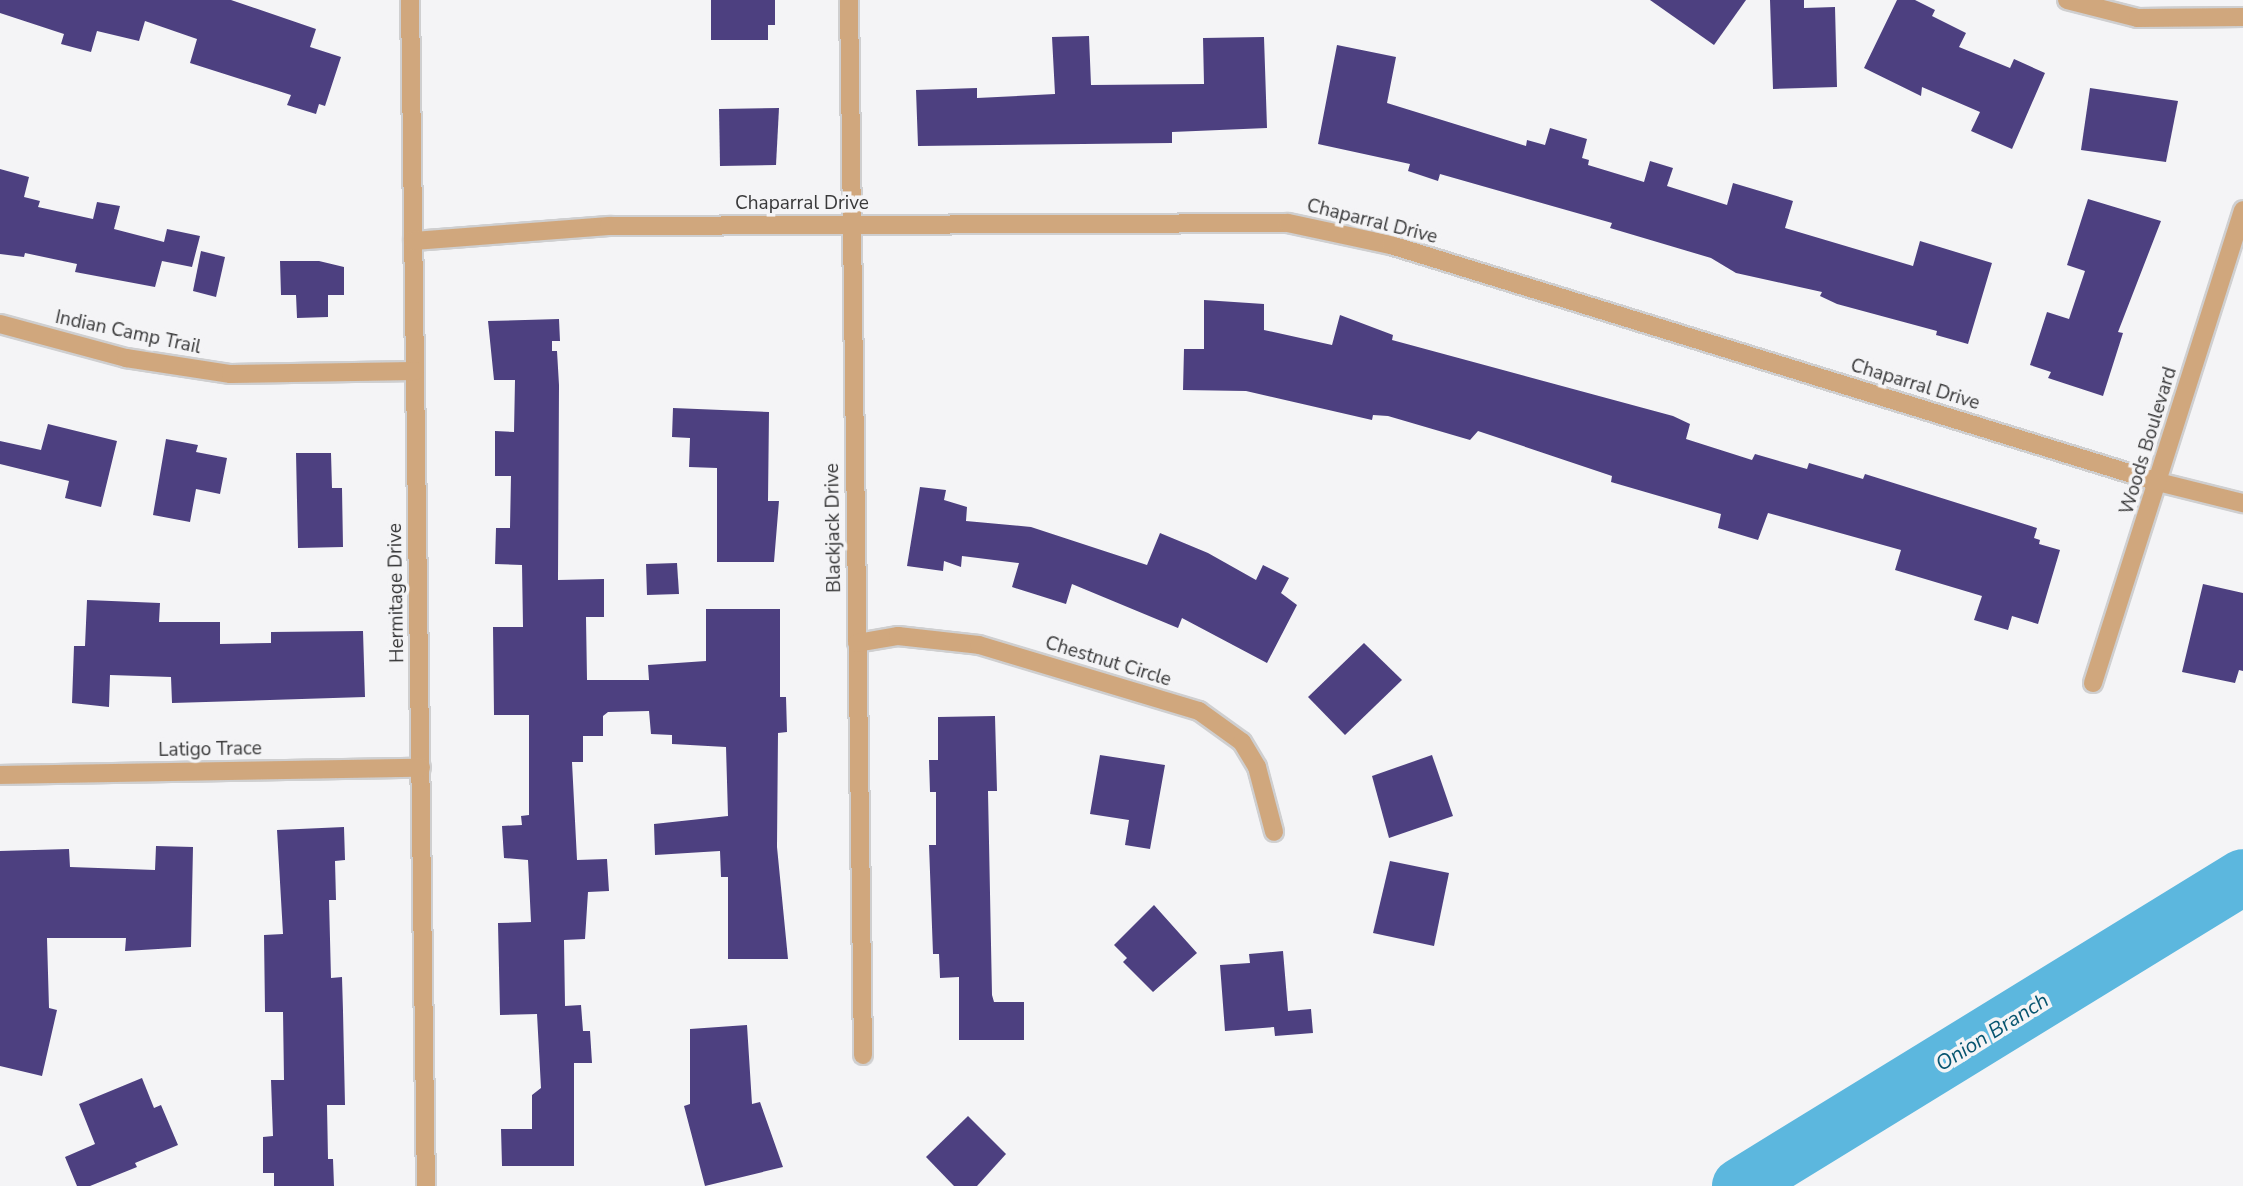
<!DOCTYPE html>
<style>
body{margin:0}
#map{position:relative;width:2243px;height:1186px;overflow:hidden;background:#f4f4f6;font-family:"Nunito Sans",sans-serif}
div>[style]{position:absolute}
.river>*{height:56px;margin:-28px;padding:0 28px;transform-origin:28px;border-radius:28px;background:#5cb7de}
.building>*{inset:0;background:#4d4080}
.roads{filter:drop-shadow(2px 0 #cfcfd0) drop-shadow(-2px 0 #cfcfd0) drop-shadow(0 2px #cfcfd0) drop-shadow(0 -2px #cfcfd0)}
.minor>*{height:18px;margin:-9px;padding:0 9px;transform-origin:9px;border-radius:9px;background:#d0a77d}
span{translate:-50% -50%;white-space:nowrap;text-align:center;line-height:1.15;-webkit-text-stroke:7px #f4f4f6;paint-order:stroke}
.street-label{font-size:19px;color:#39393a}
.water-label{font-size:21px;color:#06546f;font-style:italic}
</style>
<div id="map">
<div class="river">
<i style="left:1740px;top:1186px;width:590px;rotate:-31.56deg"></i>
</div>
<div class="building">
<i style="clip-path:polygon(0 0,231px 0,316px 29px,310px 47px,341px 57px,325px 106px,319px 104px,316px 114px,287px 105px,291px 95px,190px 63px,197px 39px,145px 21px,139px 41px,97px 31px,91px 52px,61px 44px,64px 34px,0 13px)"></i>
<i style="clip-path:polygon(711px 0,775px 0,775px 25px,768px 25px,768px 40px,711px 40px)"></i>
<i style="clip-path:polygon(1650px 0,1746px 0,1714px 45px)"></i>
<i style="clip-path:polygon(1770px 0,1804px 0,1804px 8px,1835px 7px,1837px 87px,1773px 89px)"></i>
<i style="clip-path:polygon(1897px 0,1915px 0,1935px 10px,1932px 16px,1966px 33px,1959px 47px,2010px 68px,2014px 59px,2045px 73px,2012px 149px,1971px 131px,1980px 112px,1922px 87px,1921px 96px,1864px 68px)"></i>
<i style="clip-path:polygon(1089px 36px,1091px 85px,1204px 84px,1203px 38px,1264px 37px,1267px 128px,1172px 132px,1172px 143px,918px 146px,916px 90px,977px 88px,977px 98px,1055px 94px,1052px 37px)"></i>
<i style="clip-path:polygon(1337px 45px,1396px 57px,1387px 103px,1526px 146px,1527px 140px,1545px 145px,1550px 128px,1587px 139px,1582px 158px,1589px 160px,1588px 165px,1644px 182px,1650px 161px,1673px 168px,1667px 186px,1727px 205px,1733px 183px,1793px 201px,1785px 228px,1913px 266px,1920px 241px,1992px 263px,1968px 344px,1936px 335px,1937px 331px,1837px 304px,1820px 296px,1822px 292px,1736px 273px,1711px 258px,1610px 228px,1612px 223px,1440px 174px,1438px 181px,1408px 171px,1410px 164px,1318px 144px)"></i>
<i style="clip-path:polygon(2090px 88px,2178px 101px,2166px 162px,2081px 150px)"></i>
<i style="clip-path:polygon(779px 108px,776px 165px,720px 166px,719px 109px)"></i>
<i style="clip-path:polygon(0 169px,29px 177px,24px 197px,40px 201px,38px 207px,93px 219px,97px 202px,120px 206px,114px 229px,164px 242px,167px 229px,200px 236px,192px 267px,162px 261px,155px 287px,75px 272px,77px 264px,25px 253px,24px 257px,0 254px)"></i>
<i style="clip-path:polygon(2088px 199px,2161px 221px,2118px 332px,2123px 333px,2103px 396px,2048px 378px,2051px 372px,2030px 365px,2047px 312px,2069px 319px,2085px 271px,2067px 265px)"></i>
<i style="clip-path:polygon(201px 251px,225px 257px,216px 297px,193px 291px)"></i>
<i style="clip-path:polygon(280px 261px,319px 261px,344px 267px,344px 295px,328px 295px,328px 317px,297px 318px,296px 295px,281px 295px)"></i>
<i style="clip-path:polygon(1204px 300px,1264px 304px,1264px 330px,1332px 345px,1340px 315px,1393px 335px,1392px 340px,1673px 416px,1690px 424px,1686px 439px,1752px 460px,1755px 454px,1807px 469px,1809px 463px,1863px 479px,1865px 474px,2037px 528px,2034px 538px,2040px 540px,2039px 544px,2060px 550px,2038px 624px,2012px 616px,2008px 630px,1974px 620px,1982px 596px,1895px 570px,1901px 550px,1768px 513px,1758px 540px,1718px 528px,1721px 514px,1611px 482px,1612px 476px,1478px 431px,1470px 440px,1388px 416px,1373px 415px,1372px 420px,1246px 391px,1183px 390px,1184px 349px,1204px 349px)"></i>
<i style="clip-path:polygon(559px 319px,560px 341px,552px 341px,552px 351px,557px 351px,559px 385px,558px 580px,604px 579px,604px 617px,586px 617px,587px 680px,649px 680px,648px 665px,706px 661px,706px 609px,780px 609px,780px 697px,786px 697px,787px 732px,778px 733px,777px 847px,788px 959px,728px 959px,728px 877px,721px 877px,720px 851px,655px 855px,654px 824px,728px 816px,726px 747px,672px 744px,672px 735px,651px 734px,649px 711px,608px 712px,603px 716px,603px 736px,583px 736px,583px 762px,572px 762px,577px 860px,607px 859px,609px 891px,588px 892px,585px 939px,564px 940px,565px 1006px,581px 1005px,583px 1031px,590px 1031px,592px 1063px,574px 1063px,574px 1166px,502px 1166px,501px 1129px,532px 1129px,532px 1095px,541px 1088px,537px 1014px,500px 1015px,498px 923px,531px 922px,528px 860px,504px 858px,502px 826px,522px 825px,521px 816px,529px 815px,529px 715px,494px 715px,493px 627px,523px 627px,522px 565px,495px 564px,496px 528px,510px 528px,511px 476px,495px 476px,495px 431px,514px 432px,515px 380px,494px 380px,488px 321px)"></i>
<i style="clip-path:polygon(673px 408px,769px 412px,768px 501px,779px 501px,774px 562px,717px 562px,717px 468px,689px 467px,690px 438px,672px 437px)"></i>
<i style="clip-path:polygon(48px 424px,117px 441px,101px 507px,65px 498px,69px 481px,0 464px,0 441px,41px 450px)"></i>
<i style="clip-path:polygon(166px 439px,198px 445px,196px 452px,227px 458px,220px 494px,196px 489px,190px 522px,153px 515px)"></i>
<i style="clip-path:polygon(296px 453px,331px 453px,332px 488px,342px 488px,343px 547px,298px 548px)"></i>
<i style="clip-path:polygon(920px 487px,946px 490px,944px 500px,967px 507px,966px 521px,1031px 527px,1147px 565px,1160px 533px,1208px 553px,1256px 580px,1263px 565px,1289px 578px,1281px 593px,1297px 605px,1267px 663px,1182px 618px,1178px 628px,1072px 584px,1066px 604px,1012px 587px,1019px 563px,962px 556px,961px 567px,944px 561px,943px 571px,907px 566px)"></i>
<i style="clip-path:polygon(677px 563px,679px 594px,647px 595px,646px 564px)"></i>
<i style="clip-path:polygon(2203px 584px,2243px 593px,2243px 671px,2239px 670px,2235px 683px,2182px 672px)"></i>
<i style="clip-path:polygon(87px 600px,160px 603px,159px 622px,220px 622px,220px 644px,271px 643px,271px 632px,363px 631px,365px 697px,172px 703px,171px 677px,110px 675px,109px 707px,72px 703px,74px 646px,85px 646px)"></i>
<i style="clip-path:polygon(1364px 643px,1402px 680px,1345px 735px,1308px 697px)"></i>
<i style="clip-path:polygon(995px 716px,997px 791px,988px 791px,992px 995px,994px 1002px,1024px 1002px,1024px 1040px,959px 1040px,959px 977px,940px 978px,939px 954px,933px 954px,929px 845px,936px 845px,936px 792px,930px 792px,929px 760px,938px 760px,938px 717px)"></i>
<i style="clip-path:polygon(1100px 755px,1165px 765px,1150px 849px,1125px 845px,1129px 820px,1090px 814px)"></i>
<i style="clip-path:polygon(1432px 755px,1453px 816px,1389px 838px,1372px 776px)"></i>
<i style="clip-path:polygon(344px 827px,345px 860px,335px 861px,336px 900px,329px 900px,331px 978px,342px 977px,343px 1011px,345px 1105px,327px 1105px,328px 1159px,333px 1159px,334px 1186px,274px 1186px,274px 1173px,263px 1173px,263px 1137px,273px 1136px,271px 1080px,284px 1080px,283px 1012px,265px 1012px,264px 935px,283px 934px,277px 830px)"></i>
<i style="clip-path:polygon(156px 846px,193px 847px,191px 947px,125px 951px,126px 938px,47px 938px,49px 1008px,57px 1010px,42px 1076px,0 1066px,0 851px,69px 849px,70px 867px,155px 870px)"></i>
<i style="clip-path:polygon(1390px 861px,1449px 873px,1434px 946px,1373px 933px)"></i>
<i style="clip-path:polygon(1154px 905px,1197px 953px,1153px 992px,1123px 962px,1127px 958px,1114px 945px)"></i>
<i style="clip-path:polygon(1283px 951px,1288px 1011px,1311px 1009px,1313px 1033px,1275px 1036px,1274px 1027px,1225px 1031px,1220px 965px,1250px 963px,1249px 954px)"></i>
<i style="clip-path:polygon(747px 1025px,752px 1104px,760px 1102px,783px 1167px,705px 1186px,684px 1106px,690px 1104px,690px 1029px)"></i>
<i style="clip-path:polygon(142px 1078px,154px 1108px,161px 1105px,178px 1145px,135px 1163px,137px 1167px,90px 1186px,77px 1186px,65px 1157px,95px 1144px,79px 1104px)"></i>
<i style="clip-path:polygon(968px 1116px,1006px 1154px,977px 1186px,954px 1186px,926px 1157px)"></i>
</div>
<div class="roads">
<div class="minor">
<i style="left:410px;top:0;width:1186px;rotate:89.23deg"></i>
<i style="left:849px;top:0;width:1055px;rotate:89.24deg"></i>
<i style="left:2067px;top:0;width:73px;rotate:14.2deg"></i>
<i style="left:2138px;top:18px;width:105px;rotate:-0.5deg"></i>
<i style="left:413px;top:241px;width:197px;rotate:-4.4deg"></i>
<i style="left:609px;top:226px;width:679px;rotate:-0.25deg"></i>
<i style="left:1288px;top:223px;width:105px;rotate:12.1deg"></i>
<i style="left:1391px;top:245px;width:803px;rotate:17.17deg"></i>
<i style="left:2158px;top:482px;width:88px;rotate:13.9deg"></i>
<i style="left:0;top:324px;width:131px;rotate:15.1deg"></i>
<i style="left:126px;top:358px;width:106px;rotate:8.7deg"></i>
<i style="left:231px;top:374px;width:184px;rotate:-0.9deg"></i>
<i style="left:857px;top:643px;width:42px;rotate:-9.7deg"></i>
<i style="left:898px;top:636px;width:81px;rotate:6.3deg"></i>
<i style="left:979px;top:645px;width:230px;rotate:16.7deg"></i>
<i style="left:1199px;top:711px;width:53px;rotate:35.8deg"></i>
<i style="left:1242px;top:742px;width:29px;rotate:59deg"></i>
<i style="left:1257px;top:767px;width:67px;rotate:75.3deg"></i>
<i style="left:2093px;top:683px;width:496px;rotate:-72.4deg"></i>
<i style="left:0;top:775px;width:421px;rotate:-1deg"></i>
</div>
</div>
<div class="street-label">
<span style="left:802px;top:204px">Chaparral Drive</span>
<span style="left:1372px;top:222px;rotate:14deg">Chaparral Drive</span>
<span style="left:128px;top:333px;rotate:12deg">Indian Camp Trail</span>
<span style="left:1915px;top:385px;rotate:17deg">Chaparral Drive</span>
<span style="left:2149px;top:441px;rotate:-73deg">Woods Boulevard</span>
<span style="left:834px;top:528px;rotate:-91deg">Blackjack Drive</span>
<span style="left:397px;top:593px;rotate:-91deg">Hermitage Drive</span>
<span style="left:1108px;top:662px;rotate:17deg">Chestnut Circle</span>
<span style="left:210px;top:750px;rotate:-1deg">Latigo Trace</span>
</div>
<div class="water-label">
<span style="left:1992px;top:1032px;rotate:-32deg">Onion Branch</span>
</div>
</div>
